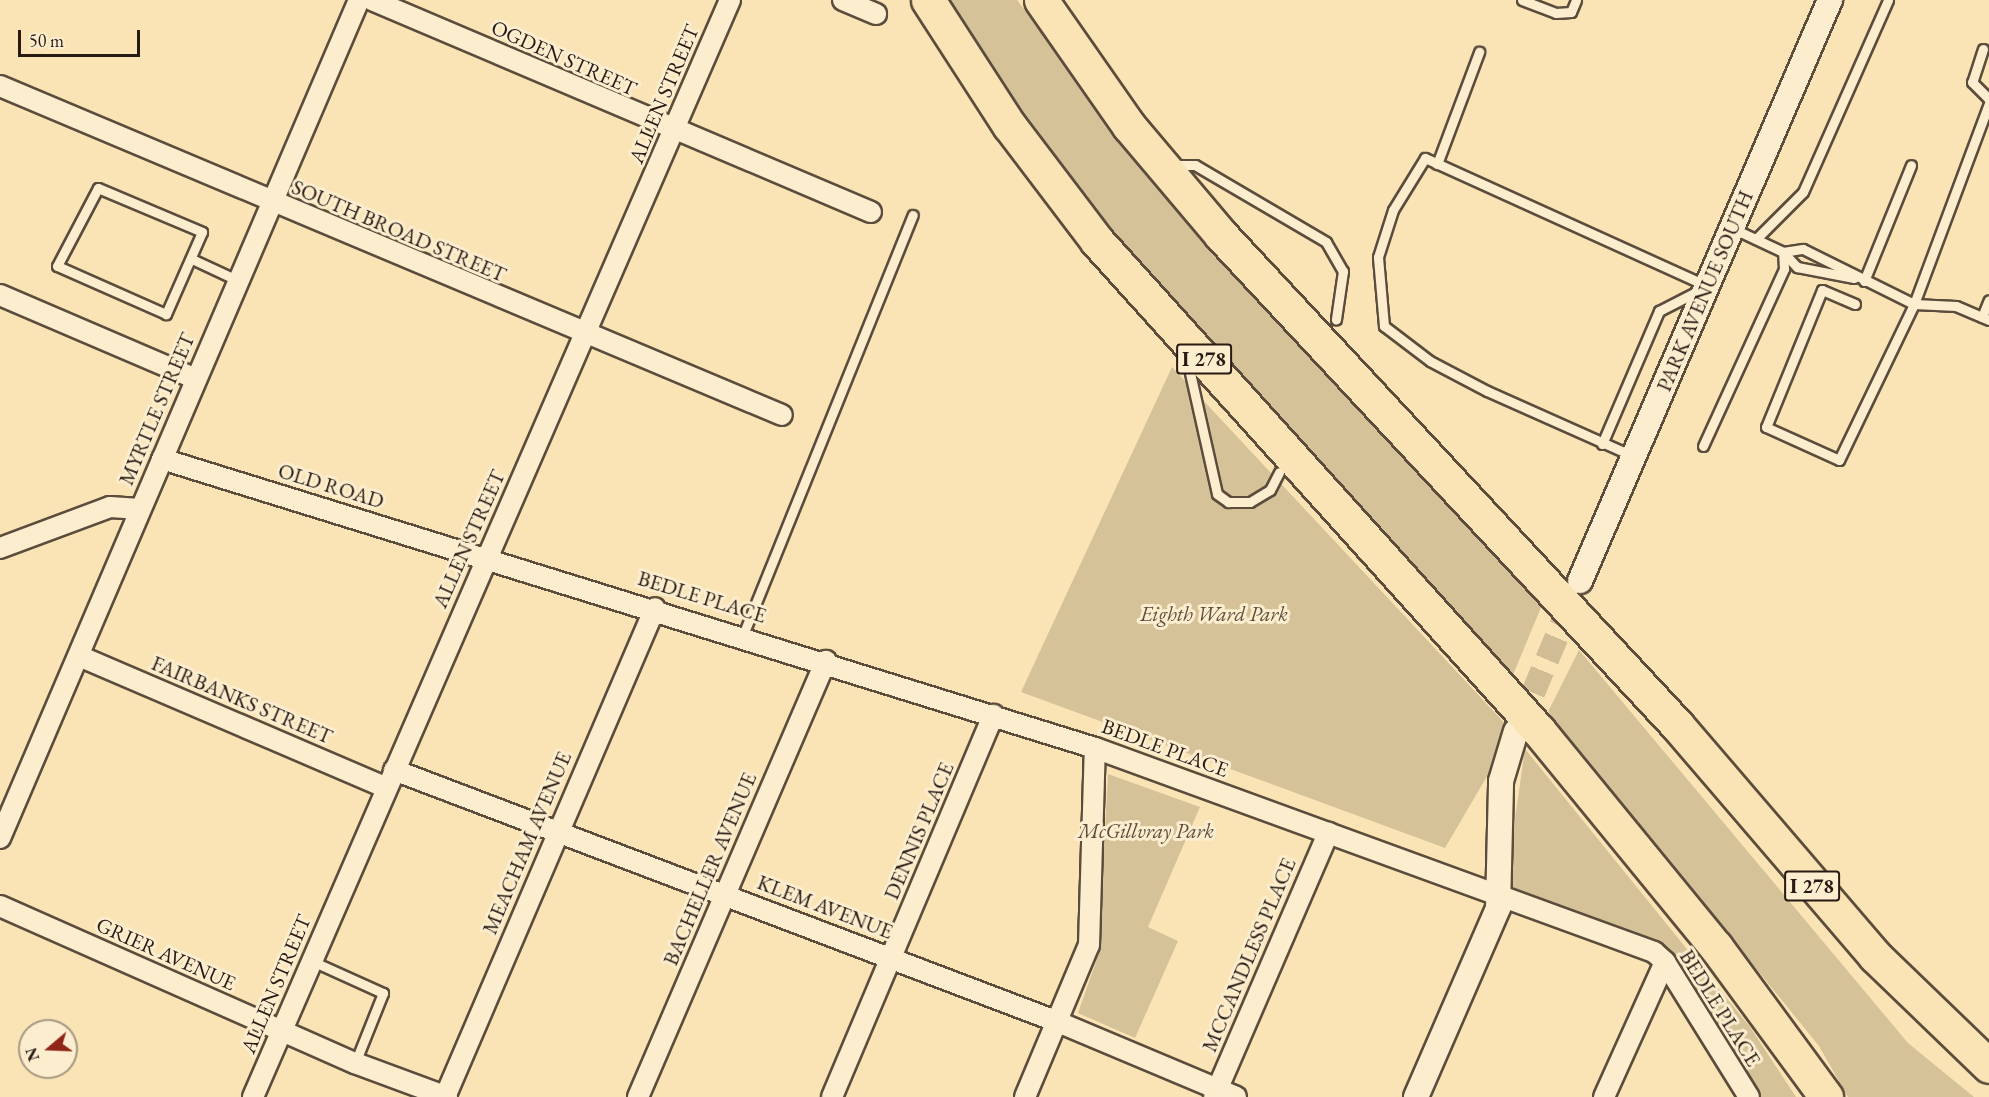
<!DOCTYPE html>
<style>
body{margin:0}
#map{position:relative;width:1989px;height:1097px;overflow:hidden;background:#fae4b5;font-family:"EB Garamond",serif}
div>[style]{position:absolute}
.green>*{inset:0;background:#d6c299}
.tertiary-tunnel>*{height:24px;margin-top:-12px;transform-origin:0;background:repeating-linear-gradient(90deg,#d0bc95 0 24px,transparent 0 36px)}
.roads{filter:drop-shadow(2px 0 #5b4c3c) drop-shadow(-2px 0 #5b4c3c) drop-shadow(0 2px #5b4c3c) drop-shadow(0 -2px #5b4c3c)}
.service>*{height:9px;margin:-4.5px;padding:0 4.5px;transform-origin:4.5px;border-radius:4.5px;background:#fcedcf}
.minor>*{height:20px;margin:-10px;padding:0 10px;transform-origin:10px;border-radius:10px;background:#fcedcf}
.tertiary>*{height:24px;margin:-12px;padding:0 12px;transform-origin:12px;border-radius:12px;background:#fcedcf}
.motorway>*{height:33px;margin:-16.5px;padding:0 16.5px;transform-origin:16.5px;border-radius:16.5px;background:#fae4b5}
span{translate:-50% -50%;white-space:nowrap;text-align:center;line-height:1.15;-webkit-text-stroke:6px #fcedcf;paint-order:stroke}
.shield-label span{padding:2px 4px;background:#fcedcf;border:2px solid;border-radius:4px;-webkit-text-stroke-width:0}
.shield-label{font-size:20px;color:#261a13;font-weight:700}
.street-label{font-size:21px;color:#261a13}
.park-label{font-size:21px;color:#5b4c3b;font-style:italic}
.north{position:absolute;left:18px;top:1019px;width:60px;height:60px;box-sizing:border-box;background:#fcedcf;border:2px solid #a69984;border-radius:50%;rotate:251deg;font-size:16px;font-weight:700;line-height:24px;text-align:center;color:#261a13}
.north::after{content:'';display:block;margin:auto;width:21px;height:27px;background:#8f2418;clip-path:polygon(50% 0,100% 100%,50% 72%,0 100%)}
.scale{position:absolute;left:18px;top:30px;width:122px;height:27px;box-sizing:border-box;border:3px solid #261a13;border-top:0;padding-left:8px;font-size:18px;line-height:21px;white-space:nowrap;color:#261a13;-webkit-text-stroke:4px #fcedcf;paint-order:stroke}
</style>
<div id="map">
<div class="green">
<i style="clip-path:polygon(944px 0,1017px 0,1175px 207px,1542px 605px,1513px 675px,1102px 224px,979px 57px)"></i>
<i style="clip-path:polygon(1172px 367px,1513px 732px,1445px 848px,1021px 692px)"></i>
<i style="clip-path:polygon(1579px 650px,1908px 1043px,1974px 1097px,1848px 1097px,1819px 1046px,1548px 712px)"></i>
<i style="clip-path:polygon(1525px 749px,1750px 1027px,1796px 1097px,1756px 1097px,1663px 953px,1505px 888px)"></i>
<i style="clip-path:polygon(1108px 774px,1200px 807px,1148px 927px,1178px 941px,1135px 1038px,1078px 1013px,1098px 956px)"></i>
</div>
<div class="tertiary-tunnel">
<i style="left:1519px;top:726px;width:141px;rotate:-67.1deg"></i>
</div>
<div class="roads">
<div class="service">
<i style="left:1522px;top:0;width:36px;rotate:21deg"></i>
<i style="left:1556px;top:13px;width:15px;rotate:-4deg"></i>
<i style="left:1571px;top:12px;width:13px;rotate:-67deg"></i>
<i style="left:1983px;top:49px;width:35px;rotate:108deg"></i>
<i style="left:1972px;top:82px;width:24px;rotate:45deg"></i>
<i style="left:1437px;top:164px;width:120px;rotate:-69.4deg"></i>
<i style="left:1169px;top:165px;width:26px"></i>
<i style="left:1195px;top:165px;width:152px;rotate:30.4deg"></i>
<i style="left:1326px;top:242px;width:34px;rotate:60deg"></i>
<i style="left:1343px;top:271px;width:49px;rotate:98.3deg"></i>
<i style="left:98px;top:188px;width:113px;rotate:22.9deg"></i>
<i style="left:202px;top:232px;width:90px;rotate:113.7deg"></i>
<i style="left:166px;top:314px;width:119px;rotate:-156.2deg"></i>
<i style="left:57px;top:266px;width:88px;rotate:-62.3deg"></i>
<i style="left:1734px;top:229px;width:54px;rotate:25.1deg"></i>
<i style="left:1783px;top:252px;width:21px;rotate:47deg"></i>
<i style="left:1797px;top:267px;width:58px;rotate:10.9deg"></i>
<i style="left:1756px;top:239px;width:66px;rotate:-45deg"></i>
<i style="left:1803px;top:192px;width:210px;rotate:-66.1deg"></i>
<i style="left:1783px;top:252px;width:20px;rotate:-9deg"></i>
<i style="left:1803px;top:249px;width:124px;rotate:26.4deg"></i>
<i style="left:1914px;top:304px;width:42px;rotate:2.7deg"></i>
<i style="left:1956px;top:306px;width:36px;rotate:23deg"></i>
<i style="left:194px;top:260px;width:50px;rotate:25deg"></i>
<i style="left:1864px;top:281px;width:125px;rotate:-67.9deg"></i>
<i style="left:1855px;top:304px;width:36px;rotate:-157deg"></i>
<i style="left:1822px;top:290px;width:148px;rotate:112.2deg"></i>
<i style="left:1766px;top:427px;width:80px;rotate:24.3deg"></i>
<i style="left:1839px;top:460px;width:173px;rotate:-64.3deg"></i>
<i style="left:1914px;top:304px;width:215px;rotate:-69.5deg"></i>
<i style="left:1982px;top:317px;width:18px;rotate:-68deg"></i>
<i style="left:1186px;top:355px;width:142px;rotate:77.4deg"></i>
<i style="left:1217px;top:494px;width:14px;rotate:36deg"></i>
<i style="left:1228px;top:502px;width:22px"></i>
<i style="left:1250px;top:502px;width:23px;rotate:-31deg"></i>
<i style="left:1270px;top:490px;width:20px;rotate:-63deg"></i>
<i style="left:1602px;top:444px;width:145px;rotate:-66.8deg"></i>
<i style="left:1659px;top:311px;width:46px;rotate:-27.1deg"></i>
<i style="left:1703px;top:446px;width:195px;rotate:-65.4deg"></i>
<i style="left:1784px;top:269px;width:17px;rotate:-93deg"></i>
<i style="left:1633px;top:456px;width:160px;rotate:-156deg"></i>
<i style="left:1487px;top:391px;width:64px;rotate:-152.2deg"></i>
<i style="left:1430px;top:361px;width:58px;rotate:-142.7deg"></i>
<i style="left:1384px;top:326px;width:69px;rotate:-95deg"></i>
<i style="left:1378px;top:257px;width:49px;rotate:-72.3deg"></i>
<i style="left:1393px;top:210px;width:61px;rotate:-58.4deg"></i>
<i style="left:1425px;top:158px;width:307px;rotate:24.4deg"></i>
<i style="left:743px;top:635px;width:453px;rotate:-68deg"></i>
<i style="left:312px;top:961px;width:78px;rotate:24.3deg"></i>
<i style="left:383px;top:993px;width:75px;rotate:111.8deg"></i>
</div>
<div class="minor">
<i style="left:372px;top:0;width:542px;rotate:23.02deg"></i>
<i style="left:843px;top:0;width:36px;rotate:23deg"></i>
<i style="left:0;top:86px;width:848px;rotate:22.82deg"></i>
<i style="left:0;top:295px;width:213px;rotate:23.2deg"></i>
<i style="left:162px;top:459px;width:977px;rotate:17.21deg"></i>
<i style="left:1095px;top:748px;width:595px;rotate:20.05deg"></i>
<i style="left:1654px;top:952px;width:15px;rotate:42deg"></i>
<i style="left:1665px;top:962px;width:159px;rotate:58.1deg"></i>
<i style="left:0;top:548px;width:117px;rotate:-20.4deg"></i>
<i style="left:110px;top:507px;width:30px;rotate:4deg"></i>
<i style="left:79px;top:656px;width:335px;rotate:23.2deg"></i>
<i style="left:394px;top:770px;width:710px;rotate:20.78deg"></i>
<i style="left:1058px;top:1022px;width:193px;rotate:22.8deg"></i>
<i style="left:0;top:838px;width:912px;rotate:-66.81deg"></i>
<i style="left:0;top:906px;width:388px;rotate:23.9deg"></i>
<i style="left:355px;top:1063px;width:98px;rotate:20.3deg"></i>
<i style="left:253px;top:1097px;width:1196px;rotate:-66.5deg"></i>
<i style="left:445px;top:1097px;width:532px;rotate:-66.76deg"></i>
<i style="left:638px;top:1097px;width:475px;rotate:-66.7deg"></i>
<i style="left:832px;top:1097px;width:415px;rotate:-67.1deg"></i>
<i style="left:1025px;top:1097px;width:165px;rotate:-67.2deg"></i>
<i style="left:1089px;top:945px;width:197px;rotate:-88.3deg"></i>
<i style="left:1214px;top:1097px;width:288px;rotate:-66.6deg"></i>
<i style="left:1604px;top:1097px;width:148px;rotate:-65.7deg"></i>
</div>
<div class="tertiary">
<i style="left:1580px;top:581px;width:633px;rotate:-66.72deg"></i>
<i style="left:1416px;top:1097px;width:206px;rotate:-66.5deg"></i>
<i style="left:1498px;top:908px;width:127px;rotate:-88.6deg"></i>
<i style="left:1501px;top:781px;width:52px;rotate:-73.3deg"></i>
</div>
<div class="motorway">
<i style="left:928px;top:0;width:149px;rotate:57.1deg"></i>
<i style="left:1009px;top:125px;width:146px;rotate:52.8deg"></i>
<i style="left:1097px;top:241px;width:660px;rotate:47.95deg"></i>
<i style="left:1539px;top:731px;width:279px;rotate:50.7deg"></i>
<i style="left:1716px;top:947px;width:186px;rotate:53.7deg"></i>
<i style="left:1041px;top:0;width:154px;rotate:55.1deg"></i>
<i style="left:1129px;top:126px;width:143px;rotate:49.8deg"></i>
<i style="left:1221px;top:235px;width:669px;rotate:47.06deg"></i>
<i style="left:1677px;top:725px;width:304px;rotate:49.4deg"></i>
<i style="left:1875px;top:956px;width:158px;rotate:44deg"></i>
</div>
</div>
<div class="shield-label">
<span style="left:1204px;top:359px">I 278</span>
<span style="left:1812px;top:886px">I 278</span>
</div>
<div class="street-label">
<span style="left:564px;top:58px;rotate:24deg">OGDEN STREET</span>
<span style="left:664px;top:94px;rotate:-67deg">ALLEN STREET</span>
<span style="left:399px;top:231px;rotate:23deg">SOUTH BROAD STREET</span>
<span style="left:1705px;top:291px;rotate:-67deg">PARK AVENUE SOUTH</span>
<span style="left:157px;top:409px;rotate:-67deg">MYRTLE STREET</span>
<span style="left:331px;top:486px;rotate:17deg">OLD ROAD</span>
<span style="left:469px;top:539px;rotate:-66deg">ALLEN STREET</span>
<span style="left:702px;top:597px;rotate:17deg">BEDLE PLACE</span>
<span style="left:242px;top:700px;rotate:23deg">FAIRBANKS STREET</span>
<span style="left:1165px;top:748px;rotate:20deg">BEDLE PLACE</span>
<span style="left:919px;top:831px;rotate:-67deg">DENNIS PLACE</span>
<span style="left:527px;top:843px;rotate:-67deg">MEACHAM AVENUE</span>
<span style="left:710px;top:869px;rotate:-67deg">BACHELLER AVENUE</span>
<span style="left:825px;top:907px;rotate:21deg">KLEM AVENUE</span>
<span style="left:166px;top:954px;rotate:24deg">GRIER AVENUE</span>
<span style="left:1249px;top:955px;rotate:-67deg">MCCANDLESS PLACE</span>
<span style="left:276px;top:984px;rotate:-67deg">ALLEN STREET</span>
<span style="left:1720px;top:1008px;rotate:58deg">BEDLE PLACE</span>
</div>
<div class="park-label">
<span style="left:1214px;top:614px">Eighth Ward Park</span>
<span style="left:1146px;top:831px">McGillvray Park</span>
</div>
<div class="north">N</div>
<div class="scale">50 m</div>
</div>
